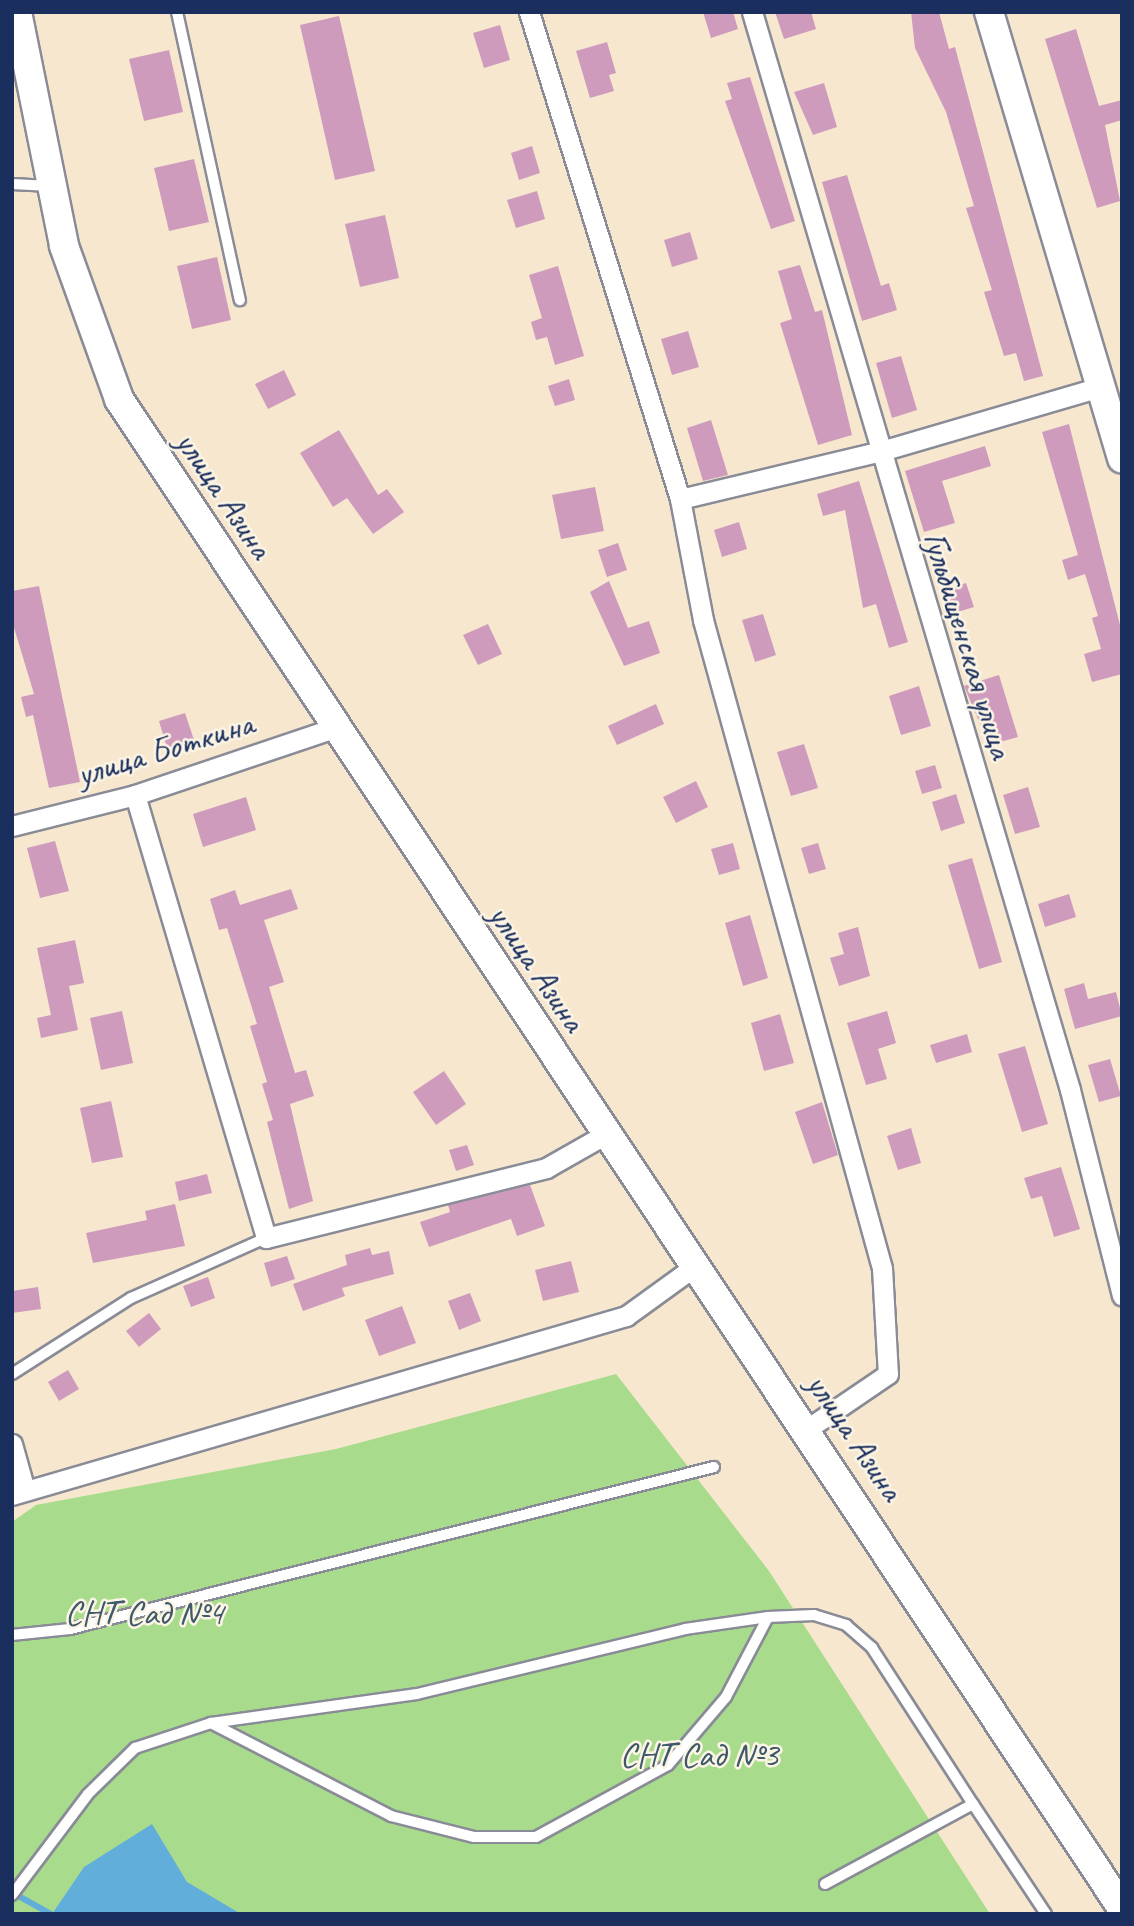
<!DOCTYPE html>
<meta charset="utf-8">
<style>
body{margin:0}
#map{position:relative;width:1134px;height:1926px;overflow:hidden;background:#f7e7cf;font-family:Caveat,sans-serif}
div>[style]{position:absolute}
.green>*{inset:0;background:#a8dc8c}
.water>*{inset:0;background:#62aedb}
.stream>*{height:6px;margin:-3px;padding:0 3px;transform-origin:3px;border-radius:3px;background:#62aedb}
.building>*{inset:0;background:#cf9bbd}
.roads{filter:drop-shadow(2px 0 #898b96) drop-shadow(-2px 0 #898b96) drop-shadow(0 2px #898b96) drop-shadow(0 -2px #898b96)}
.lane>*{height:10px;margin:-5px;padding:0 5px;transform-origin:5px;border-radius:5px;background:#fff}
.street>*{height:19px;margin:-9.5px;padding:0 9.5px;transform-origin:9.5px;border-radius:9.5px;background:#fff}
.secondary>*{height:28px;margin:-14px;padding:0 14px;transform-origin:14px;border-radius:14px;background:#fff}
span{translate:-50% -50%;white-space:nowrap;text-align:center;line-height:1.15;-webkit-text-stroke:5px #fcf5e5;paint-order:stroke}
.street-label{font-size:35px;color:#1b2f5e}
.park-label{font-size:35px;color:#3e5a6a}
.frame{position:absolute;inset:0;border:14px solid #1b2f5e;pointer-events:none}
</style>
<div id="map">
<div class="green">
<i style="clip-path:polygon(616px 1374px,769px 1571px,990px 1914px,12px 1914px,12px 1522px,36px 1505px,336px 1449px)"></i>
</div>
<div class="water">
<i style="clip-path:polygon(152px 1824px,187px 1882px,241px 1914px,52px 1914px,84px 1867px)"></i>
</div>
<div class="stream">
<i style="left:13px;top:1893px;width:43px;rotate:28.9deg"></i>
</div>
<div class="building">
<i style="clip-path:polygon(703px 12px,733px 12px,738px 29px,711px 38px)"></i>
<i style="clip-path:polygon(775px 12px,811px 12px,816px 29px,784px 39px)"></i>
<i style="clip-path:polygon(911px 12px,939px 12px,949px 49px,955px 47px,1043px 376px,1024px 381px,1016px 353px,1004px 356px,984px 292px,992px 290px,966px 208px,974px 206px,946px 112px,915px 48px)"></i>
<i style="clip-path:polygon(339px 16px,375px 171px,335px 180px,300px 25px)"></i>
<i style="clip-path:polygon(500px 25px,510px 60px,484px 68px,473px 33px)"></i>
<i style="clip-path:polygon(1076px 29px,1099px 106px,1122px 100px,1122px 120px,1105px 125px,1120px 201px,1097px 208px,1045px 39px)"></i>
<i style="clip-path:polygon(607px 42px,616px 73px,609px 75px,614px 91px,590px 98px,576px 51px)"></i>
<i style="clip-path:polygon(169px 50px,183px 112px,144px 121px,129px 59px)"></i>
<i style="clip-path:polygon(750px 77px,795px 221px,771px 229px,725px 101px,732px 99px,727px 83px)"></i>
<i style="clip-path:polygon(824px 83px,837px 127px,813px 135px,794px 92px)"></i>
<i style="clip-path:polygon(532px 146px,540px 173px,519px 180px,511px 153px)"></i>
<i style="clip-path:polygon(194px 159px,209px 222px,169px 231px,154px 168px)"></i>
<i style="clip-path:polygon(847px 175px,881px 286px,889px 283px,897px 310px,862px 321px,822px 182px)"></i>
<i style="clip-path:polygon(537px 191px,545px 219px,516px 228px,507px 200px)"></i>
<i style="clip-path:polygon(385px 215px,399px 278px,360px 287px,345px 224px)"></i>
<i style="clip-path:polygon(690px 232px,698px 259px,672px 267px,664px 240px)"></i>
<i style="clip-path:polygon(217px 257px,231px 320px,192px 329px,177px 266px)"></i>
<i style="clip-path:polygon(800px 265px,815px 312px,822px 310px,852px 435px,818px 445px,780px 323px,792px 319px,778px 271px)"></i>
<i style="clip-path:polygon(558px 266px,584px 356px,555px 365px,547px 337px,536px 340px,531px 322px,542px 318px,529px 275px)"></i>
<i style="clip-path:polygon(688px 331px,699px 367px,672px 375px,661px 339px)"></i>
<i style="clip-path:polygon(901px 356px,917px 410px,892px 418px,876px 363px)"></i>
<i style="clip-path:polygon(284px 370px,296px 395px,268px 409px,255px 384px)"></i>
<i style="clip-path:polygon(569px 379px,575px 400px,555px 406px,548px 386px)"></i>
<i style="clip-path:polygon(711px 420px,728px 475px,703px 481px,687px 428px)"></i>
<i style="clip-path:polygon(1069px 424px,1122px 633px,1122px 674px,1092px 682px,1084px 654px,1101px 649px,1092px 618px,1098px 616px,1085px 574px,1068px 580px,1062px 560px,1078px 555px,1042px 432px)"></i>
<i style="clip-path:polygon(339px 430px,378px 495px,387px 489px,404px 512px,373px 534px,347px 498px,333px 507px,300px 453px)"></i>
<i style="clip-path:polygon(985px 446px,991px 466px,942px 481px,955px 523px,924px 532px,905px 471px)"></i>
<i style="clip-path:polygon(859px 481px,908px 642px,889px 648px,876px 604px,863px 608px,845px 510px,823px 516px,817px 494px)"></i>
<i style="clip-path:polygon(595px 487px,604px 531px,561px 539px,552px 495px)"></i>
<i style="clip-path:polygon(739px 522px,747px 549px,722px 557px,714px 530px)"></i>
<i style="clip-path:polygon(618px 543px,627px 570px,607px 577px,598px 550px)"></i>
<i style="clip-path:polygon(609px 581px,628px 628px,649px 621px,660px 653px,624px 666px,590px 592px)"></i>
<i style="clip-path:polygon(966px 583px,974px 607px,951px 614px,944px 590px)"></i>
<i style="clip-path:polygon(39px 586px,80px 782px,49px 788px,33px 715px,26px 717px,21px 697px,34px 694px,12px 621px,12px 591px)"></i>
<i style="clip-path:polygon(763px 614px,776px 655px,755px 662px,742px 620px)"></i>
<i style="clip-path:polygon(488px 624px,502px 654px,478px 665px,463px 635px)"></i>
<i style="clip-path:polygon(999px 675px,1018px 737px,989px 745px,964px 686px)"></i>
<i style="clip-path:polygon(919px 686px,931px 726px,901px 735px,889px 696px)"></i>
<i style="clip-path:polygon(656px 704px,664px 724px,617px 745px,608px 726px)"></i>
<i style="clip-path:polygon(185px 713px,195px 743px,168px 751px,159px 721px)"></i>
<i style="clip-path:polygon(804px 744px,818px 788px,791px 796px,777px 752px)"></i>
<i style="clip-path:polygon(935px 765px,942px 788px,922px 794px,915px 771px)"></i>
<i style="clip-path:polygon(696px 781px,708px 807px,676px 823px,663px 797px)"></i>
<i style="clip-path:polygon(1028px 787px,1040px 827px,1015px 834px,1003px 795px)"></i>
<i style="clip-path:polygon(956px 794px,965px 823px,941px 831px,932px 802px)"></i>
<i style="clip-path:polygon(246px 797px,256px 830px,203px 847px,193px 814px)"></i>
<i style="clip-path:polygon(55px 841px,69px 891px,40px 898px,27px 848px)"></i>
<i style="clip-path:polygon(733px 843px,740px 869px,719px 875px,711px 849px)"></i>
<i style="clip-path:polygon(818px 843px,826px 869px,809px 874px,801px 848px)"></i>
<i style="clip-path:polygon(972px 858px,1002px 962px,979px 969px,948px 865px)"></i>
<i style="clip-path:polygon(291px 889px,298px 909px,264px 920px,284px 982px,269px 987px,295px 1073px,306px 1070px,314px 1096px,290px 1104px,313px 1201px,289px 1209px,267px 1122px,273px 1120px,262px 1084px,267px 1082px,250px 1026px,257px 1024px,227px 928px,219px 930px,210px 899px,235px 890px,240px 905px)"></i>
<i style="clip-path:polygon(1069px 894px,1076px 917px,1045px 927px,1038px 904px)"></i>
<i style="clip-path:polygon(750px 915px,768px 978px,743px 986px,725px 923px)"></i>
<i style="clip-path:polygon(858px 927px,870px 976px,839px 986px,830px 958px,844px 954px,838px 933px)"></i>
<i style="clip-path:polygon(75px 940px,84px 983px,69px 986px,78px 1030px,41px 1038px,37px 1018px,51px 1015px,37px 948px)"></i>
<i style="clip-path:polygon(1084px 983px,1088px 999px,1116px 992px,1122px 1016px,1075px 1029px,1064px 989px)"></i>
<i style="clip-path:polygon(122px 1011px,133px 1063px,101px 1070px,90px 1018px)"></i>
<i style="clip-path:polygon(887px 1011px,896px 1043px,878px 1049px,887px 1079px,866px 1085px,847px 1023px)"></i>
<i style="clip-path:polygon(780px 1014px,794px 1063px,764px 1071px,751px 1023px)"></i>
<i style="clip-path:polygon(967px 1034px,972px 1052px,936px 1063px,930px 1045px)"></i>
<i style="clip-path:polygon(1025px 1046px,1048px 1124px,1022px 1132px,998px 1054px)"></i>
<i style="clip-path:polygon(1110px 1059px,1121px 1096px,1099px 1102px,1088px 1065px)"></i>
<i style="clip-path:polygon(444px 1071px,466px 1104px,436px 1125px,413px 1092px)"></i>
<i style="clip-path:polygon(111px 1101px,123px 1157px,92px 1163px,80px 1108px)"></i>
<i style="clip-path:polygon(822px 1102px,838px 1155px,813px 1164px,795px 1112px)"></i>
<i style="clip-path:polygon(911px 1128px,921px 1163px,898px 1170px,887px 1136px)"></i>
<i style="clip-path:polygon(467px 1145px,474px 1165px,456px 1171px,449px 1150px)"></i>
<i style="clip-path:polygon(1061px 1167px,1080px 1229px,1054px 1237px,1042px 1196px,1031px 1199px,1024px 1178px)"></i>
<i style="clip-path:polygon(207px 1174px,212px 1193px,179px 1201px,175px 1182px)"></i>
<i style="clip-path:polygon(530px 1185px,545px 1226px,517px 1236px,511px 1219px,429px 1247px,420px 1222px,450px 1212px,448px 1205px)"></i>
<i style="clip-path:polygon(175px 1204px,185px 1246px,93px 1263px,86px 1233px,147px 1220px,145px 1211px)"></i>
<i style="clip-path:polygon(370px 1248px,372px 1255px,389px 1251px,394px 1274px,342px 1288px,345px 1296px,303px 1311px,293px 1284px,347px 1265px,345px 1255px)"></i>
<i style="clip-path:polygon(287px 1256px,295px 1279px,271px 1287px,264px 1263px)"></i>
<i style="clip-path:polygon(571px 1261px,579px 1292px,543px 1301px,535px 1270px)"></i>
<i style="clip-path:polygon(208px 1277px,215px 1298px,191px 1307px,183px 1286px)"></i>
<i style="clip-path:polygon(38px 1287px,41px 1309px,12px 1313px,12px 1291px)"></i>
<i style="clip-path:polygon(470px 1293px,481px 1321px,459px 1330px,448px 1301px)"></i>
<i style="clip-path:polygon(402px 1306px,416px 1343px,379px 1356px,365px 1320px)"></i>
<i style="clip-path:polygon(149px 1313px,161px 1329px,139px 1347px,126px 1331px)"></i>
<i style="clip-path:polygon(68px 1370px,79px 1389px,59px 1401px,48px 1382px)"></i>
</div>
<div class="roads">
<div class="lane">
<i style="left:177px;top:12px;width:295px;rotate:77.7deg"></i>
<i style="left:12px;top:184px;width:38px;rotate:3deg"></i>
<i style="left:12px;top:1374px;width:141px;rotate:-32.6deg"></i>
<i style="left:131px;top:1298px;width:148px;rotate:-24deg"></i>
<i style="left:12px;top:1635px;width:58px;rotate:-5.9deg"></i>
<i style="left:70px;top:1629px;width:664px;rotate:-14.12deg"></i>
<i style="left:211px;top:1723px;width:203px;rotate:27.3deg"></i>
<i style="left:391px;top:1816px;width:86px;rotate:14.2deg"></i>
<i style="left:474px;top:1837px;width:62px"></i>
<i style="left:536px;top:1837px;width:150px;rotate:-28.6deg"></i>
<i style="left:668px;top:1765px;width:89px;rotate:-49.5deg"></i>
<i style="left:726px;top:1697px;width:90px;rotate:-62.3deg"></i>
<i style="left:825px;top:1884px;width:168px;rotate:-28.4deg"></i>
<i style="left:973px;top:1804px;width:132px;rotate:56.4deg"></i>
<i style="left:12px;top:1895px;width:126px;rotate:-53deg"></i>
<i style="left:88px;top:1794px;width:66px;rotate:-44.4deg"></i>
<i style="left:135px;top:1748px;width:80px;rotate:-18.2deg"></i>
<i style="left:211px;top:1723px;width:208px;rotate:-8deg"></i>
<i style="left:417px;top:1694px;width:276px;rotate:-13.6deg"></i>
<i style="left:685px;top:1629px;width:84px;rotate:-8.2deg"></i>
<i style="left:768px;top:1617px;width:46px;rotate:-2.5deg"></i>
<i style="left:814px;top:1615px;width:34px;rotate:17deg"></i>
<i style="left:846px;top:1625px;width:35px;rotate:41deg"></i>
<i style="left:872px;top:1648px;width:186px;rotate:57.1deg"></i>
</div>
<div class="street">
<i style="left:529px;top:12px;width:510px;rotate:72.77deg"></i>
<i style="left:680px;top:499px;width:123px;rotate:79.2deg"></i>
<i style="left:703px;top:620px;width:672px;rotate:74.56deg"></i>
<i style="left:882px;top:1268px;width:106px;rotate:86.8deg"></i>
<i style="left:888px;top:1374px;width:98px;rotate:145.8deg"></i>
<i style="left:752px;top:12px;width:1124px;rotate:73.56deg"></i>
<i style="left:1070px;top:1090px;width:212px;rotate:75.8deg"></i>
<i style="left:680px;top:499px;width:204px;rotate:-13.4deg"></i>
<i style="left:878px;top:452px;width:232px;rotate:-16.3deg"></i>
<i style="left:135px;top:795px;width:462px;rotate:73.5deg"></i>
<i style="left:266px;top:1238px;width:289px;rotate:-14deg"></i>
<i style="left:546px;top:1168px;width:67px;rotate:-29.6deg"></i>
<i style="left:12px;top:826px;width:127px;rotate:-14.1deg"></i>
<i style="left:135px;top:795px;width:210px;rotate:-18.6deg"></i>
<i style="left:12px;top:1444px;width:45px;rotate:74.4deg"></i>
<i style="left:12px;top:1495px;width:640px;rotate:-16.25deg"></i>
<i style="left:626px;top:1316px;width:85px;rotate:-35.9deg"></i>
</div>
<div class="secondary">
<i style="left:17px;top:12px;width:239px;rotate:78.6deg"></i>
<i style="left:64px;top:246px;width:163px;rotate:70.2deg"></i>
<i style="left:119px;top:399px;width:1812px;rotate:56.39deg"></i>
<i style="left:989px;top:12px;width:466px;rotate:73.4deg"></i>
</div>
</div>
<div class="street-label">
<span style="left:224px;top:495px;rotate:56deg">улица Азина</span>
<span style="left:968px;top:645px;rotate:73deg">Гульбищенская улица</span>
<span style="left:165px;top:749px;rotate:-17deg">улица Боткина</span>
<span style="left:537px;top:968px;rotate:56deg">улица Азина</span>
<span style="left:855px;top:1437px;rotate:56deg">улица Азина</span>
</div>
<div class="park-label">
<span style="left:144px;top:1613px">СНТ Сад №4</span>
<span style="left:699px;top:1755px">СНТ Сад №3</span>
</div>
<div class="frame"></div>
</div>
